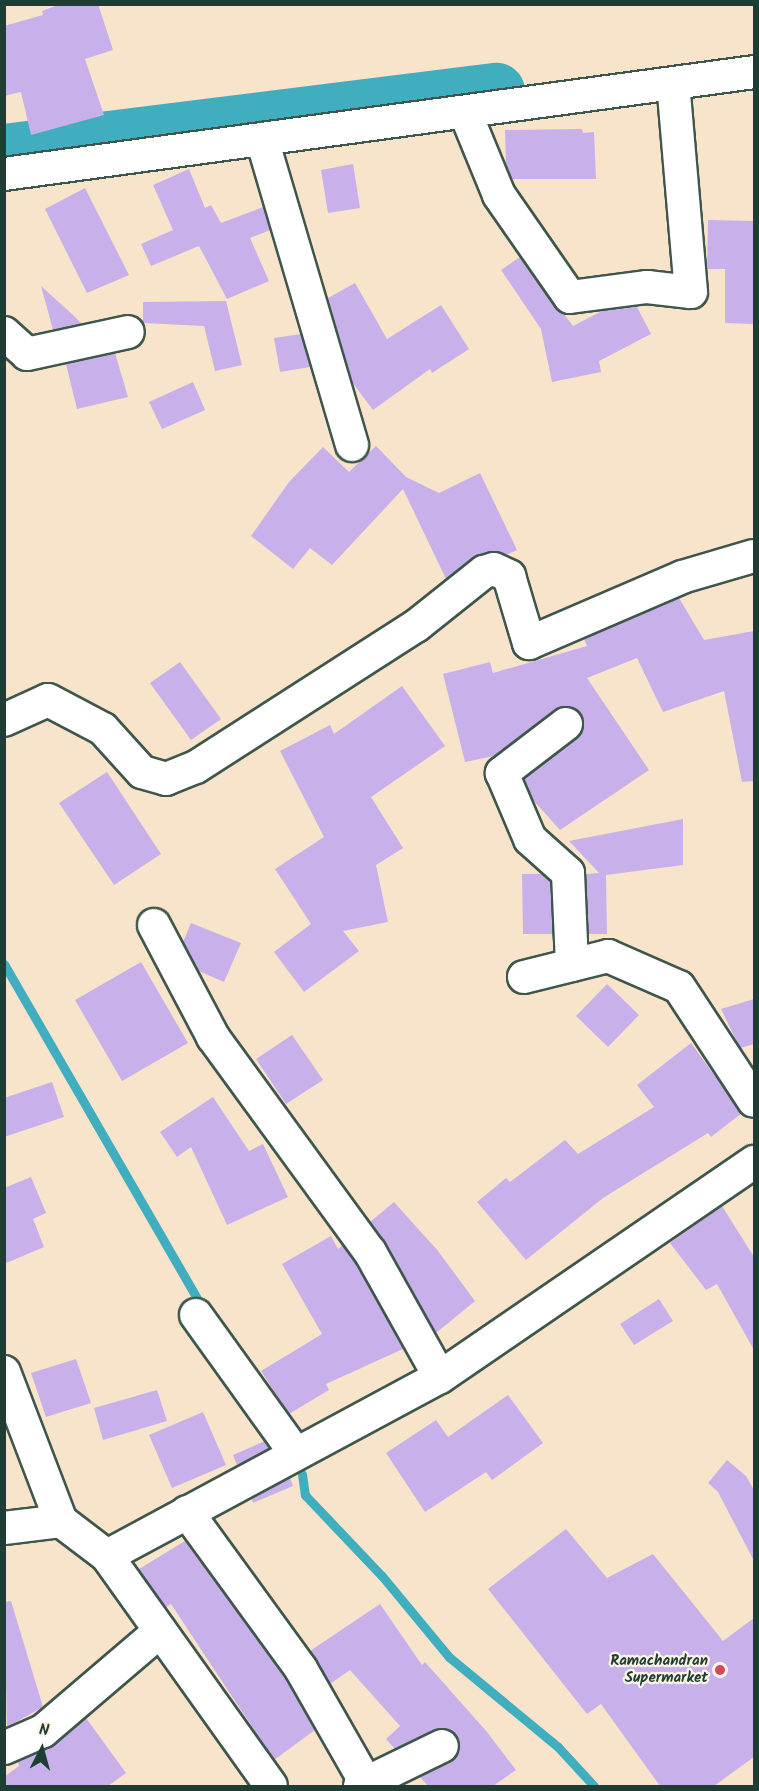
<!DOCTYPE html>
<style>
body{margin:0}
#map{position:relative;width:759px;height:1791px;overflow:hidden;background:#f7e4cb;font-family:Kalam,sans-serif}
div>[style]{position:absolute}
.stream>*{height:9px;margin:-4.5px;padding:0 4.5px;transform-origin:4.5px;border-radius:4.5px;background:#41aec0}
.river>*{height:58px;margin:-29px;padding:0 29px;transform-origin:29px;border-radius:29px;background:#41aec0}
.building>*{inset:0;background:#c8b1ea}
.roads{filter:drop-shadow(2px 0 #3f564b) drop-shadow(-2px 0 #3f564b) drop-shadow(0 2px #3f564b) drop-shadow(0 -2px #3f564b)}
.minor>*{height:32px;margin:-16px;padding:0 16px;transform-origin:16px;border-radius:16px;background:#fff}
.dots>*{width:16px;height:16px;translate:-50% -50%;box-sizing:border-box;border:3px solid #fcf5e5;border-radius:50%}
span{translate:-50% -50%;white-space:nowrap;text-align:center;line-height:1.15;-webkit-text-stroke:4.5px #fcf5e5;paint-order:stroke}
.poi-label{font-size:15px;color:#1f3d34;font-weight:700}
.right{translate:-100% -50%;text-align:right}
.frame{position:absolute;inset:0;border:6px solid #1f3d34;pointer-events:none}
.north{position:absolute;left:12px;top:1719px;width:60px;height:60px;-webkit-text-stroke:4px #fcf5e5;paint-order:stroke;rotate:6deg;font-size:16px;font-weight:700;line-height:24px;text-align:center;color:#1f3d34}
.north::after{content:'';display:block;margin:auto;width:21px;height:27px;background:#1f3d34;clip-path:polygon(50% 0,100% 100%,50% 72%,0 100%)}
</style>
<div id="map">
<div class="stream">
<i style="left:4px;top:964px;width:398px;rotate:60deg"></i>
<i style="left:302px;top:1474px;width:21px;rotate:82deg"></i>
<i style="left:305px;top:1495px;width:112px;rotate:46.5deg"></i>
<i style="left:382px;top:1576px;width:105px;rotate:50.4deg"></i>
<i style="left:449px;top:1657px;width:141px;rotate:39.5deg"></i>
<i style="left:558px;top:1747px;width:53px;rotate:47.3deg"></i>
</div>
<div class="river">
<i style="left:4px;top:153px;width:496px;rotate:-7.1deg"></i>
</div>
<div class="building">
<i style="clip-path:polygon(61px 4px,98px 4px,113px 50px,85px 59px,104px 115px,31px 135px,21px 92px,4px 96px,4px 26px,43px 15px,42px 11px)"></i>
<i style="clip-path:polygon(582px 129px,583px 133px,594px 132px,596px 179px,512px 179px,506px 165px,505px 130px)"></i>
<i style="clip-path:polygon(353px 164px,360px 208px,328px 213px,321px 170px)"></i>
<i style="clip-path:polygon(189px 169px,205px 208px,211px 205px,221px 223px,263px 207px,270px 230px,250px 238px,269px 281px,227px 299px,199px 246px,151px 266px,141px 244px,173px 230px,153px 185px)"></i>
<i style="clip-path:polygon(85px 188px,129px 275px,87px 293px,45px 209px)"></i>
<i style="clip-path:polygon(708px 220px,754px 221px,754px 324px,725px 323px,725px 269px,707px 269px)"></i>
<i style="clip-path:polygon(520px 257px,573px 326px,602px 311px,637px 307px,651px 334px,599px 361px,601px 372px,552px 382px,541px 329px,501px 270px)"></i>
<i style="clip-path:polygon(355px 283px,387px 339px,441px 305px,469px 349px,432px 373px,430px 369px,373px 410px,352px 382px,328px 298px)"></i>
<i style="clip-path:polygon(41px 286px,73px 315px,82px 324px,53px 330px)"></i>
<i style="clip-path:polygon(226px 301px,242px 365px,215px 371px,204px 326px,143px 323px,143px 302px)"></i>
<i style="clip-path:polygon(301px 334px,310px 367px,280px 372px,274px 338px)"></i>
<i style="clip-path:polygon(115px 353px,128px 397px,77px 409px,66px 364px)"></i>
<i style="clip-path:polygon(193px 382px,205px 410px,162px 429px,149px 402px)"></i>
<i style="clip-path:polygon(376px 446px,406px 477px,439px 493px,480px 473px,517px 550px,506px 555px,490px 552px,479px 555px,446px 579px,403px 489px,332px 565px,310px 548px,293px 569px,251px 536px,289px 482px,323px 447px,349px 472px)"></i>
<i style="clip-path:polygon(679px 598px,704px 640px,754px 631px,754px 781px,742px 782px,724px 691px,663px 712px,637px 658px,587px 678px,649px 770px,560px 830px,533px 800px,524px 779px,582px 731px,584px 721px,573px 708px,555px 710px,494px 756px,465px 762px,443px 674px,490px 662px,493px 673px,587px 646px,584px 639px)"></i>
<i style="clip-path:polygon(180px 662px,221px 719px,191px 740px,150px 683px)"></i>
<i style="clip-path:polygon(402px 686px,445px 746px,371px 797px,403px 848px,376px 865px,388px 922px,343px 931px,359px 951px,304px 992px,274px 952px,311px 924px,275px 869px,324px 837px,280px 751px,330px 725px,334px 734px)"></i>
<i style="clip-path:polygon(107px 772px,161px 854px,114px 885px,59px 803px)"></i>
<i style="clip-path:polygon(683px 819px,683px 865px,606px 875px,607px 934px,589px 934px,586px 874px,599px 873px,569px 841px)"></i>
<i style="clip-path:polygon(522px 874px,542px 874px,550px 881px,553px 934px,523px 934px)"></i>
<i style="clip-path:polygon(191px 923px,241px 943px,224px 982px,199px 971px,183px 942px)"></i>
<i style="clip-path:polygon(141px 962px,188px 1043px,122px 1081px,75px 1000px)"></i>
<i style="clip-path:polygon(607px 984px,639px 1015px,608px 1047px,576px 1016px)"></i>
<i style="clip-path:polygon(754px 999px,754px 1044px,740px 1048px,721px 1009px)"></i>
<i style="clip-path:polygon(292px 1035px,323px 1080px,286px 1104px,256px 1059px)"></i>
<i style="clip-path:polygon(691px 1043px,742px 1113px,711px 1137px,708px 1133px,603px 1198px,526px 1260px,477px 1202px,506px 1178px,510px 1182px,565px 1140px,578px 1154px,654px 1107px,637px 1085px)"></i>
<i style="clip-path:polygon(52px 1082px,64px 1117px,4px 1137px,4px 1098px)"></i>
<i style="clip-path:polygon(213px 1097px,249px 1151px,263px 1144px,288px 1197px,227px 1225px,191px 1147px,177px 1157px,160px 1132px)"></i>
<i style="clip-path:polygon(31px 1177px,46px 1213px,33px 1219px,44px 1247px,4px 1264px,4px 1188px)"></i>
<i style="clip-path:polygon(394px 1202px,438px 1251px,475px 1301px,436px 1333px,370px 1222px)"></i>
<i style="clip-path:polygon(722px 1206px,754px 1257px,754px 1350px,717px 1284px,706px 1290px,670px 1243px)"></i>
<i style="clip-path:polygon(331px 1236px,338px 1249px,343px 1245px,355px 1262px,403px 1349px,326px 1384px,329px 1390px,289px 1414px,261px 1371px,322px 1334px,282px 1264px)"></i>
<i style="clip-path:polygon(659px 1299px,673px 1321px,634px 1345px,620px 1324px)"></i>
<i style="clip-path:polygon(76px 1359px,91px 1403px,46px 1417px,31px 1373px)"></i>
<i style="clip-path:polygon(157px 1390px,167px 1421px,103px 1440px,94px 1408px)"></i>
<i style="clip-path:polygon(508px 1395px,543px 1443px,492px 1480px,486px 1472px,425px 1512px,386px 1453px,436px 1420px,448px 1437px)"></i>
<i style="clip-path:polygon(203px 1412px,226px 1465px,172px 1488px,149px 1435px)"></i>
<i style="clip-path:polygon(265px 1441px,270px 1448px,237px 1465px,233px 1455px)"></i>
<i style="clip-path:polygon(727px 1460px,746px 1476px,754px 1490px,754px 1561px,718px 1492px,708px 1483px)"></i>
<i style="clip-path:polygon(290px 1478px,293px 1486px,253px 1503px,252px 1499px)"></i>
<i style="clip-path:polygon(566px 1529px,607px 1578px,653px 1554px,723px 1641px,754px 1618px,754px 1757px,714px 1786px,660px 1786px,601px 1704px,587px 1714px,488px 1589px)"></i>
<i style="clip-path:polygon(185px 1541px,286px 1679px,315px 1730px,274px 1760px,171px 1604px,166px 1607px,139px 1569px)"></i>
<i style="clip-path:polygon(11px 1601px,43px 1707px,7px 1727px,4px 1602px)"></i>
<i style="clip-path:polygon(380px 1604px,422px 1665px,425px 1662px,487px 1732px,516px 1770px,493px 1786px,428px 1786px,420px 1777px,457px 1756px,458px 1739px,453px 1731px,435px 1730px,395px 1749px,386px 1739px,400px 1726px,350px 1670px,330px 1684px,310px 1651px)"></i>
<i style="clip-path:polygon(86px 1718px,126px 1773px,108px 1786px,4px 1786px,4px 1777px,19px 1766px,18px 1762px,54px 1745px)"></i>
</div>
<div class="roads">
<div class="minor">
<i style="left:465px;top:112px;width:90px;rotate:67.7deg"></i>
<i style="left:499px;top:195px;width:124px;rotate:55.2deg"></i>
<i style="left:570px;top:297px;width:78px;rotate:-7.4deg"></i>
<i style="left:647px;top:287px;width:44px;rotate:6.5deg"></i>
<i style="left:691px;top:292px;width:209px;rotate:-94.9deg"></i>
<i style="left:262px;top:139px;width:319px;rotate:73.6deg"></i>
<i style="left:4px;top:174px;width:757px;rotate:-7.74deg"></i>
<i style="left:4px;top:333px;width:31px;rotate:42deg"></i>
<i style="left:27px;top:354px;width:103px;rotate:-12.3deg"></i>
<i style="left:4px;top:720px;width:48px;rotate:-24.4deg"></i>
<i style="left:48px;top:700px;width:62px;rotate:27.8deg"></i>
<i style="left:103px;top:729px;width:58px;rotate:47.8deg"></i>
<i style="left:142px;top:772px;width:25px;rotate:16deg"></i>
<i style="left:166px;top:779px;width:32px;rotate:-22deg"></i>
<i style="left:196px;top:767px;width:261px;rotate:-32.7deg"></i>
<i style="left:416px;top:626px;width:87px;rotate:-38.5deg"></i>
<i style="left:484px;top:572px;width:10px;rotate:-17deg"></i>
<i style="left:494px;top:569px;width:17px;rotate:25deg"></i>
<i style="left:509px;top:576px;width:70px;rotate:73.4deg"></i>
<i style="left:529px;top:643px;width:167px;rotate:-23.3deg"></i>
<i style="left:682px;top:577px;width:75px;rotate:-16.3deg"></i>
<i style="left:566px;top:724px;width:81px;rotate:142.6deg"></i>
<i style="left:502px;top:773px;width:72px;rotate:67deg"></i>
<i style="left:530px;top:839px;width:51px;rotate:41.8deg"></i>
<i style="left:568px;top:873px;width:92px;rotate:87.5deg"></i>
<i style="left:154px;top:925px;width:127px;rotate:62.2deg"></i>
<i style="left:213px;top:1037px;width:266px;rotate:53.9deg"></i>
<i style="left:370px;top:1252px;width:143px;rotate:60.8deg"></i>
<i style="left:524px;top:977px;width:87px;rotate:-14deg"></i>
<i style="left:608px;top:956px;width:77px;rotate:23.6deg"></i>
<i style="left:679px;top:987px;width:136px;rotate:56.7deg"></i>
<i style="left:196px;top:1315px;width:171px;rotate:54.3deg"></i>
<i style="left:4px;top:1372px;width:160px;rotate:69.1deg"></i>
<i style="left:61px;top:1521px;width:58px;rotate:37.3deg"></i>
<i style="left:107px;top:1556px;width:282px;rotate:54.5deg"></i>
<i style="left:187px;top:1512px;width:194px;rotate:54deg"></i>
<i style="left:301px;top:1669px;width:131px;rotate:60.3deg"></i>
<i style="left:4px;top:1528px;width:57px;rotate:-7deg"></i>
<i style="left:107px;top:1556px;width:378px;rotate:-28.3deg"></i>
<i style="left:440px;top:1377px;width:381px;rotate:-34.4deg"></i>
<i style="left:4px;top:1748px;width:43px;rotate:-23.6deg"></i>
<i style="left:43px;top:1731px;width:154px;rotate:-40.5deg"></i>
<i style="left:360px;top:1786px;width:91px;rotate:-26deg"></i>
</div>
</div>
<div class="dots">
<i style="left:720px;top:1670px;background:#d1495b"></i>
</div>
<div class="poi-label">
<span class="right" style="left:708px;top:1670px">Ramachandran<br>Supermarket</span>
</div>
<div class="frame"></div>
<div class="north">N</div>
</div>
